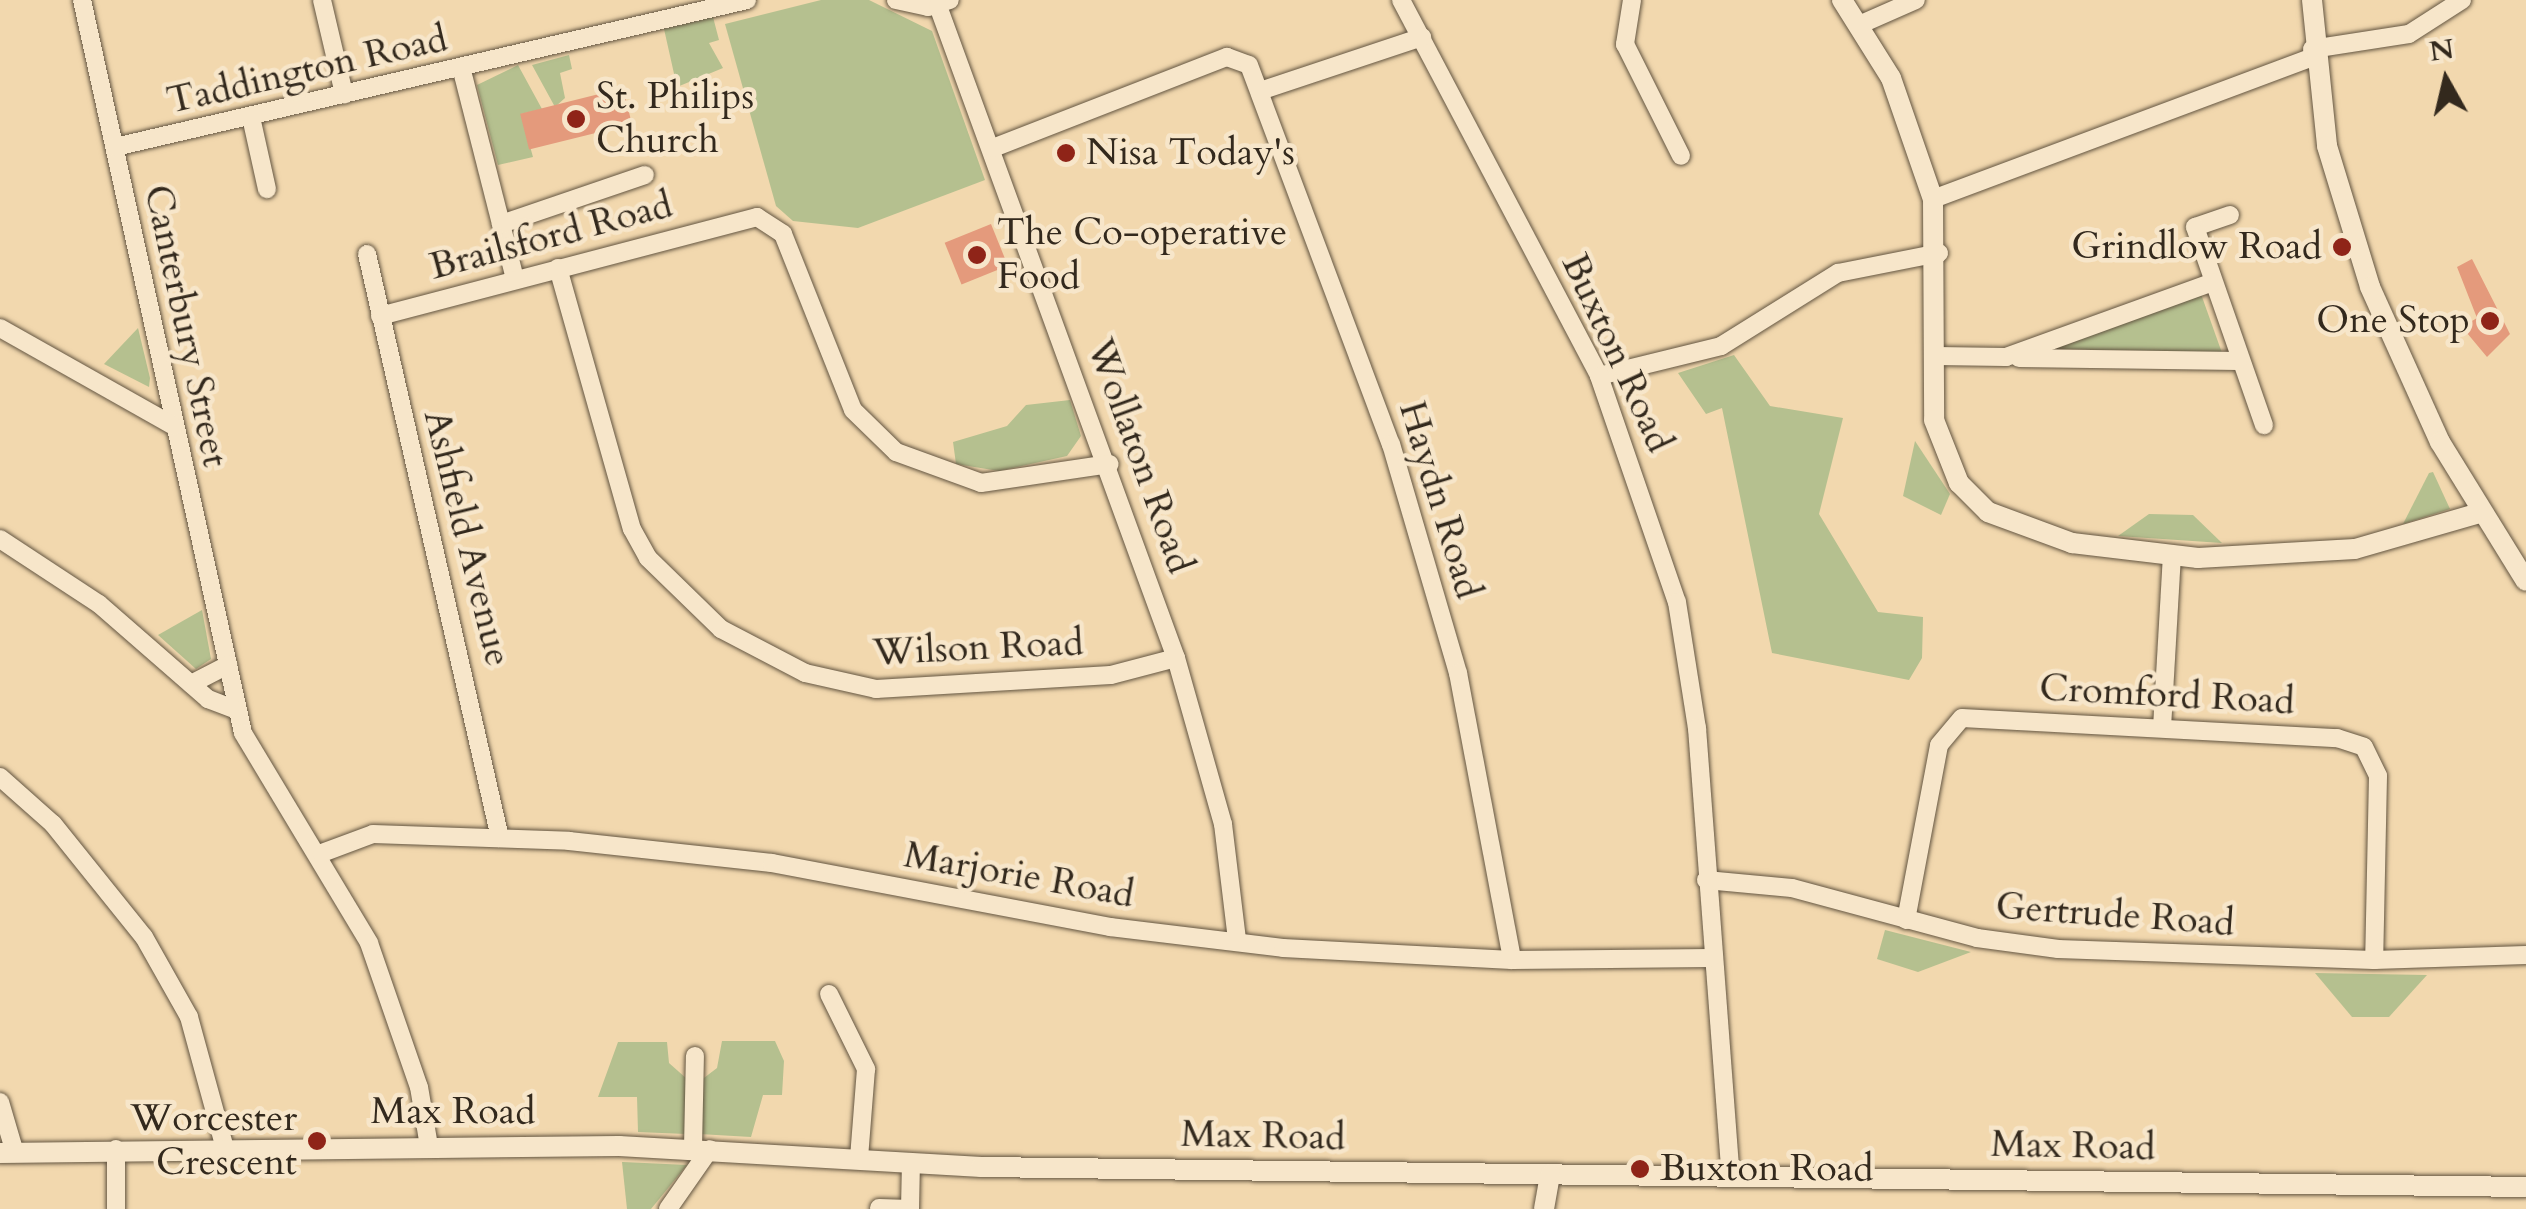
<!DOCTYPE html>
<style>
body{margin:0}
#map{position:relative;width:2526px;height:1209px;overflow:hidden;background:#f2d8ae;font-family:Cardo,serif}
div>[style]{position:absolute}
.green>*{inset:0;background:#b5c08f}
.building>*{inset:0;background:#e49a7c;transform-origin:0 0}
.roads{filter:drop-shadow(0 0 2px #635541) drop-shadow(0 0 2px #635541)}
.minor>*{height:18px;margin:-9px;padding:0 9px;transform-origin:9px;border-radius:9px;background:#f7e6ca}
.tertiary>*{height:20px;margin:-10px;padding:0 10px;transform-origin:10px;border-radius:10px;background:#f7e6ca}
.dots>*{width:28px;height:28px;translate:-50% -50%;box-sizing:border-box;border:5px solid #f7e6ca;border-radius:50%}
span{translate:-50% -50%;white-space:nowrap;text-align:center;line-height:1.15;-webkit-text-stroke:9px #f7e6ca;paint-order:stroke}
.street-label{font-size:38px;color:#33291d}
.poi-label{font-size:38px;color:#33291d}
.left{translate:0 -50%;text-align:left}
.right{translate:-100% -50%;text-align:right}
.north{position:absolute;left:2396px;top:30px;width:100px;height:100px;-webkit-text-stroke:8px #f7e6ca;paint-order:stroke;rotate:352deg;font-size:28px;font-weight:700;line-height:40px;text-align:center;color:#33291d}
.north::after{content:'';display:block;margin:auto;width:35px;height:45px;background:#33291d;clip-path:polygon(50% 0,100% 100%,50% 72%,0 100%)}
</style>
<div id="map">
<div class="green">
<i style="clip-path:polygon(821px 0,869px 0,932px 31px,985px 180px,858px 228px,793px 221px,776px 206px,725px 24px)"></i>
<i style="clip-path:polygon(713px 17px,719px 40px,709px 43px,723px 68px,677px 87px,664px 29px)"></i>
<i style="clip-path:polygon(569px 55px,572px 69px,560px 73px,565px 98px,555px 107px,532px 65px)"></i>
<i style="clip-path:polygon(518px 65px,542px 109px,521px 114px,533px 157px,498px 165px,477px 85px)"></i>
<i style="clip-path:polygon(2201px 294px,2222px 353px,2055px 349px,2055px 346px)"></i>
<i style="clip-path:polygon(138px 328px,150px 378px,149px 387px,104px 364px)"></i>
<i style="clip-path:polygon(1734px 355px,1770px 406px,1843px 418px,1819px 514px,1878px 612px,1923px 617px,1922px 658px,1909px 680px,1772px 653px,1722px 408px,1706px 414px,1678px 373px)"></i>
<i style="clip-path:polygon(1070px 400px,1081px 436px,1067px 456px,999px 471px,956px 464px,953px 442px,1007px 426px,1026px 405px)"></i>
<i style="clip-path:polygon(1915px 441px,1950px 494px,1941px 515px,1903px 496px)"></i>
<i style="clip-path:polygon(2433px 472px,2450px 509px,2403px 524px,2429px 473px)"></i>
<i style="clip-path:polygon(2149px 514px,2193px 515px,2222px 543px,2118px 536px)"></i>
<i style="clip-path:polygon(202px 610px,211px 659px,196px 669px,158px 635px)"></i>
<i style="clip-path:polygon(1885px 930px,1971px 952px,1918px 972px,1877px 959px)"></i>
<i style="clip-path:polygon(2315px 973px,2427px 975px,2389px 1017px,2352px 1017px)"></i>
<i style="clip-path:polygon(722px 1041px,775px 1041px,784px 1061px,782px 1095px,763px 1095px,751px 1137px,699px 1134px,700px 1081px,717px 1068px)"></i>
<i style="clip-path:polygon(618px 1042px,667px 1042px,669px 1063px,687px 1079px,686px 1134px,638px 1132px,637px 1097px,598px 1097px)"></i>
<i style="clip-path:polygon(622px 1162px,623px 1162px,687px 1165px,651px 1209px,627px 1209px)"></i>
</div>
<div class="building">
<i style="left:623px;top:88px;width:37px;height:106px;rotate:76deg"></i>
<i style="left:991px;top:224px;width:45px;height:50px;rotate:68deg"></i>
<i style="clip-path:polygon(2472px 259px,2510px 334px,2487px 357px,2462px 327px,2477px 318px,2457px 267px)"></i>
</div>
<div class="roads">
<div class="minor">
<i style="left:82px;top:0;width:750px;rotate:77.61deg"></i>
<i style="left:243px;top:733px;width:245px;rotate:59deg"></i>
<i style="left:369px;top:943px;width:152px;rotate:70.9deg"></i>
<i style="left:419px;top:1087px;width:60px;rotate:80.4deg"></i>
<i style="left:322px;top:0;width:97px;rotate:76.8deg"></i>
<i style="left:896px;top:0;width:33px;rotate:12deg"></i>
<i style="left:928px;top:7px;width:23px;rotate:-18deg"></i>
<i style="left:1401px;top:0;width:425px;rotate:62.2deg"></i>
<i style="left:1599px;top:376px;width:239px;rotate:71deg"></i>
<i style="left:1677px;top:602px;width:128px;rotate:81deg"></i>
<i style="left:1697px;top:728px;width:450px;rotate:85.7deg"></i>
<i style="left:1632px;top:0;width:45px;rotate:99deg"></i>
<i style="left:1625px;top:44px;width:125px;rotate:63.4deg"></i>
<i style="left:938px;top:6px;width:694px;rotate:69.95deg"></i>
<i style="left:1176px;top:658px;width:173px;rotate:74.2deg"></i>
<i style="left:1223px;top:824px;width:117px;rotate:83.1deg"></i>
<i style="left:1859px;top:25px;width:62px;rotate:-23.7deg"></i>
<i style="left:2312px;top:49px;width:98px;rotate:-8.8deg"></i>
<i style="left:2409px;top:34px;width:63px;rotate:-32.7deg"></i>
<i style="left:461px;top:67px;width:219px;rotate:75.7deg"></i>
<i style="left:1260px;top:91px;width:171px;rotate:-18.4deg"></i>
<i style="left:251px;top:117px;width:74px;rotate:77.5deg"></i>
<i style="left:115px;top:147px;width:649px;rotate:-13.09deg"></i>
<i style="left:993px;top:148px;width:251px;rotate:-21.3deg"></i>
<i style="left:1227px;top:57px;width:23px;rotate:20deg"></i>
<i style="left:1249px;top:65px;width:405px;rotate:69.5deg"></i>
<i style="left:1391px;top:444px;width:239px;rotate:73.7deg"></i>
<i style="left:1458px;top:673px;width:292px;rotate:79.3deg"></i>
<i style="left:1933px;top:199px;width:406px;rotate:-20.5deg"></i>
<i style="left:2230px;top:215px;width:37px;rotate:161deg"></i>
<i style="left:2195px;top:227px;width:210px;rotate:70.8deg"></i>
<i style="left:501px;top:224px;width:152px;rotate:-18.8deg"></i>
<i style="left:367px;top:254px;width:599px;rotate:77.17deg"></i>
<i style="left:558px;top:268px;width:271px;rotate:74.2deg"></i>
<i style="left:632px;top:529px;width:33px;rotate:61deg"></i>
<i style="left:648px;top:558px;width:102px;rotate:44.2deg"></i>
<i style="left:721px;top:629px;width:95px;rotate:27.6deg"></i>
<i style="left:805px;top:673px;width:73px;rotate:12.7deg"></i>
<i style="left:876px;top:689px;width:235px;rotate:-3.4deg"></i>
<i style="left:1111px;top:675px;width:67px;rotate:-14.7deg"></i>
<i style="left:380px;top:316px;width:390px;rotate:-14.7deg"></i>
<i style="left:757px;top:217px;width:31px;rotate:33deg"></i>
<i style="left:783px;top:234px;width:189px;rotate:68.3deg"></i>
<i style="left:853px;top:410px;width:60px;rotate:44.3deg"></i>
<i style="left:896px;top:452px;width:90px;rotate:20deg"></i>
<i style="left:981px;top:483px;width:130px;rotate:-8.4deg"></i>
<i style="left:0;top:328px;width:200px;rotate:29.4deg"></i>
<i style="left:1936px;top:356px;width:70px;rotate:0.8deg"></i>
<i style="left:2006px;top:357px;width:220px;rotate:-19.9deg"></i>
<i style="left:2019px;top:358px;width:219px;rotate:0.8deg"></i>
<i style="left:1599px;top:376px;width:126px;rotate:-13.8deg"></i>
<i style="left:1721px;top:346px;width:138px;rotate:-32deg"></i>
<i style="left:1838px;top:273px;width:103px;rotate:-11.2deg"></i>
<i style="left:0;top:539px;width:118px;rotate:33.3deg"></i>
<i style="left:99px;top:604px;width:145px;rotate:41.1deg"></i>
<i style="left:208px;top:699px;width:31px;rotate:21deg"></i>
<i style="left:191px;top:684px;width:42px;rotate:-27.2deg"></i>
<i style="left:2162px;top:728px;width:171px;rotate:-86.7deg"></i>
<i style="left:0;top:777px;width:71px;rotate:41.6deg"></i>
<i style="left:53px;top:824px;width:145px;rotate:51.2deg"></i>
<i style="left:144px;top:937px;width:92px;rotate:60.6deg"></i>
<i style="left:189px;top:1017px;width:137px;rotate:74.7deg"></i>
<i style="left:322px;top:853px;width:54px;rotate:-20.4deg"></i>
<i style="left:373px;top:834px;width:196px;rotate:2deg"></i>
<i style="left:569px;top:841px;width:204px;rotate:6.2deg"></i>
<i style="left:772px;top:863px;width:344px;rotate:10.7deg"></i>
<i style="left:1110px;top:927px;width:174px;rotate:6.9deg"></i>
<i style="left:1283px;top:948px;width:229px;rotate:3deg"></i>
<i style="left:1512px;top:960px;width:199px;rotate:-0.6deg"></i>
<i style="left:1706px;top:880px;width:86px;rotate:5.3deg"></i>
<i style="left:1792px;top:888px;width:192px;rotate:15.1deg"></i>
<i style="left:1977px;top:938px;width:82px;rotate:7.7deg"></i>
<i style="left:2058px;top:949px;width:316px;rotate:2deg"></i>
<i style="left:2374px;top:960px;width:152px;rotate:-1.9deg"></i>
<i style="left:1906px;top:920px;width:178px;rotate:-79.3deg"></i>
<i style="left:1939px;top:745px;width:35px;rotate:-50deg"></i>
<i style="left:1962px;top:718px;width:376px;rotate:3.1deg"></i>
<i style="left:2337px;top:738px;width:28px;rotate:18deg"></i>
<i style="left:2364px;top:747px;width:32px;rotate:64deg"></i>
<i style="left:2378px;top:776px;width:184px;rotate:91.2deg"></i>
<i style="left:829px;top:994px;width:84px;rotate:63.7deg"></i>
<i style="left:866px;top:1069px;width:89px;rotate:94.5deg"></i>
<i style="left:0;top:1102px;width:53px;rotate:73.6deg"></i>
<i style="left:693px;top:1148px;width:92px;rotate:-88.8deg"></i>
<i style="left:879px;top:1208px;width:31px;rotate:2deg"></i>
<i style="left:116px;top:1209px;width:60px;rotate:-90deg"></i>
<i style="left:668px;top:1209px;width:73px;rotate:-55deg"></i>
<i style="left:910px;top:1209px;width:46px;rotate:-88.8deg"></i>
</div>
<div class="tertiary">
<i style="left:1842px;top:0;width:92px;rotate:57.9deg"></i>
<i style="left:1891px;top:78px;width:128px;rotate:70.9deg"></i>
<i style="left:1933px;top:199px;width:221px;rotate:89.7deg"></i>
<i style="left:1934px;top:420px;width:68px;rotate:68.4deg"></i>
<i style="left:1959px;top:483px;width:41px;rotate:45deg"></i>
<i style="left:1988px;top:512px;width:90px;rotate:20.3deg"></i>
<i style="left:2072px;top:543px;width:127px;rotate:6.8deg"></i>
<i style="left:2198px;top:558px;width:157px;rotate:-3.3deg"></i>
<i style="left:2355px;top:549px;width:130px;rotate:-16.1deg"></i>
<i style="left:2312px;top:0;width:147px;rotate:84.1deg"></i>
<i style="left:2327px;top:146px;width:147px;rotate:73deg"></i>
<i style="left:2370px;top:287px;width:170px;rotate:65.7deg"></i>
<i style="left:2440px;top:442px;width:163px;rotate:58.3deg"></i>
<i style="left:0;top:1153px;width:619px;rotate:-0.65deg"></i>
<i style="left:619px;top:1146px;width:363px;rotate:3.3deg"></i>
<i style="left:981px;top:1167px;width:1545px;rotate:0.74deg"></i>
<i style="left:1544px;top:1209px;width:35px;rotate:-80deg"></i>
</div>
</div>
<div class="dots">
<i style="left:576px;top:119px;background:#8f2418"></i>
<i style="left:1066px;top:153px;background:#8f2418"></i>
<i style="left:2342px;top:247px;background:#8f2418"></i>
<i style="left:977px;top:255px;background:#8f2418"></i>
<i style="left:2490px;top:321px;background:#8f2418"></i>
<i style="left:317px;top:1141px;background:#8f2418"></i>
<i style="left:1640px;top:1169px;background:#8f2418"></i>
</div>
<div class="street-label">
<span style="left:307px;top:70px;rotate:-13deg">Taddington Road</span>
<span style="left:551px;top:236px;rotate:-15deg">Brailsford Road</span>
<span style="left:186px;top:326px;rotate:78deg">Canterbury Street</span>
<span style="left:1617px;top:353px;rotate:65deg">Buxton Road</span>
<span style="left:1140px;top:456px;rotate:70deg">Wollaton Road</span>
<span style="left:1440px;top:500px;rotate:73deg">Haydn Road</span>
<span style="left:467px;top:538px;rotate:76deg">Ashfield Avenue</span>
<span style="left:978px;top:648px;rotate:-3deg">Wilson Road</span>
<span style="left:2167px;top:695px;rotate:3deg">Cromford Road</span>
<span style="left:1019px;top:875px;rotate:10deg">Marjorie Road</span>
<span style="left:2115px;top:915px;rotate:4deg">Gertrude Road</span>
<span style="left:453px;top:1112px">Max Road</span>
<span style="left:1263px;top:1136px;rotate:1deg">Max Road</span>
<span style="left:2073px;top:1146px;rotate:1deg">Max Road</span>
</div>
<div class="poi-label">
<span class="left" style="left:596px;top:119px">St. Philips<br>Church</span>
<span class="left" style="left:1086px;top:153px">Nisa Today's</span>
<span class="left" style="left:997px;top:255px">The Co-operative<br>Food</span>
<span class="right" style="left:2322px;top:247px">Grindlow Road</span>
<span class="right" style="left:2470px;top:321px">One Stop</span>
<span class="right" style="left:297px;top:1141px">Worcester<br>Crescent</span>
<span class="left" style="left:1660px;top:1169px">Buxton Road</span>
</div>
<div class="north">N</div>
</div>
